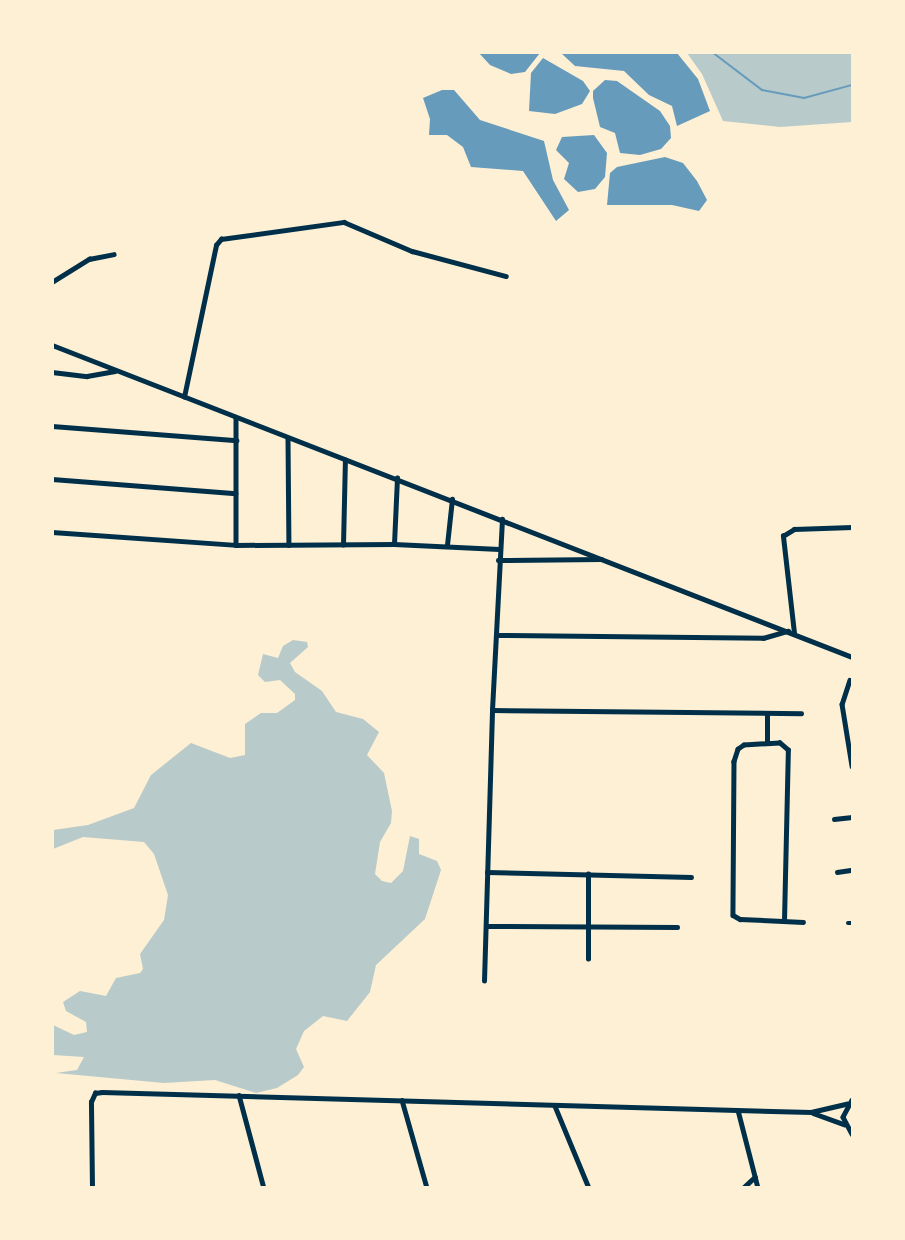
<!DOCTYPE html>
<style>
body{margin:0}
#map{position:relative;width:905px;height:1240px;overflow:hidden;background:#fdf0d5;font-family:Mulish,sans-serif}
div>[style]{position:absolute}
.green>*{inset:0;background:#b9caca}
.water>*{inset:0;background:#669bbc}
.stream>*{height:2px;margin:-1px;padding:0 1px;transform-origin:1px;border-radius:1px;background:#669bbc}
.minor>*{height:4.5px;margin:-2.25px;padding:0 2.25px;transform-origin:2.25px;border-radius:2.25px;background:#003049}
.tertiary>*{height:5px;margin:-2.5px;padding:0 2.5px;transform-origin:2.5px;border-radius:2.5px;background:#003049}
span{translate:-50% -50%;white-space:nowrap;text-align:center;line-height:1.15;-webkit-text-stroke:4.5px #fdf0d5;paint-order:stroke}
.frame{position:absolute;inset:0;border:54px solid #fdf0d5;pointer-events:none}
</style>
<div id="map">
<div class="green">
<i style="clip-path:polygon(687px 53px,852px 53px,852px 122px,780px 127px,723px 121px,702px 74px)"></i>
<i style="clip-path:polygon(293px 640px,307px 642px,308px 647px,290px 663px,295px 672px,322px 691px,336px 712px,363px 719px,379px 732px,367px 755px,384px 773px,392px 811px,391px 823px,380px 842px,375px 874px,382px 881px,391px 883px,403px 871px,410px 836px,419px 839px,419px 854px,437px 861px,441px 870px,425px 919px,376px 965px,370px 992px,347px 1021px,323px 1016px,304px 1031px,296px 1049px,304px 1067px,298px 1075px,277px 1088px,256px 1093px,215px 1080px,164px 1083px,56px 1073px,77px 1070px,84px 1057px,53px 1055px,53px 1025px,74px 1035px,87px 1032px,86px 1022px,66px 1011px,63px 1002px,80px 991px,106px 996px,116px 978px,140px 973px,143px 969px,140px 954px,164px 920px,168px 895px,154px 854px,144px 842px,83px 837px,53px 849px,53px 830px,88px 825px,134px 808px,151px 775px,191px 743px,230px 758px,245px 755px,245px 724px,261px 713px,277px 713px,295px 700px,295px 694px,280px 680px,265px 682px,258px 675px,263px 654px,278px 658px,283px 646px)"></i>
</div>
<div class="water">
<i style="clip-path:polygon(479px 53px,540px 52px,540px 53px,525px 72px,511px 74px,490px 65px)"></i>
<i style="clip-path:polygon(561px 53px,677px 53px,698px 79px,710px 111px,677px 126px,672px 106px,649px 95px,624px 71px,575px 66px)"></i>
<i style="clip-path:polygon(543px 58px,583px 81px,590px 91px,582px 104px,555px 114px,529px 111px,531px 73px)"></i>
<i style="clip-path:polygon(605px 80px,617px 81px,660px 111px,670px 126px,671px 138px,661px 149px,640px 155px,620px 153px,615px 133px,600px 127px,593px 98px,593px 91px)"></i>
<i style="clip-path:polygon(442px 90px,454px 90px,480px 120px,544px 141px,553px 180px,569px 210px,556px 221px,523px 171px,471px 167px,463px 147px,447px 135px,429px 135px,430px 119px,423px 98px)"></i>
<i style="clip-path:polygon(594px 135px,607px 153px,605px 177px,595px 189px,578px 192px,564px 179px,569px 163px,556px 150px,562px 137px)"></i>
<i style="clip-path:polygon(665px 157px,683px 163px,697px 181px,707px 200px,699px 211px,672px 205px,607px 205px,610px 173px,617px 167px)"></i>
</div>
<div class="stream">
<i style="left:712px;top:52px;width:63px;rotate:37.2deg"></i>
<i style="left:762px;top:90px;width:43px;rotate:10.8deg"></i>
<i style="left:804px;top:98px;width:50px;rotate:-15.2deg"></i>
</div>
<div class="minor">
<i style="left:52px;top:282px;width:44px;rotate:-31.9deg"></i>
<i style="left:89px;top:259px;width:25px;rotate:-11deg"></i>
<i style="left:52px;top:372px;width:35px;rotate:7deg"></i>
<i style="left:87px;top:376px;width:28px;rotate:-10deg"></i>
<i style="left:184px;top:397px;width:155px;rotate:-78.1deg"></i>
<i style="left:216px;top:245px;width:8px;rotate:-50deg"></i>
<i style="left:221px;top:239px;width:124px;rotate:-7.9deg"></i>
<i style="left:344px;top:222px;width:74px;rotate:23.1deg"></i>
<i style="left:412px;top:251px;width:97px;rotate:14.9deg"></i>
<i style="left:236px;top:418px;width:127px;rotate:90deg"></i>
<i style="left:52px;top:426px;width:185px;rotate:4.4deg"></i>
<i style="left:288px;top:438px;width:107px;rotate:89.5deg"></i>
<i style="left:52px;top:479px;width:184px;rotate:4.4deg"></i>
<i style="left:52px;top:532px;width:184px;rotate:4deg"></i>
<i style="left:236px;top:545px;width:158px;rotate:-0.4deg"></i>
<i style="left:394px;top:544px;width:105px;rotate:2.7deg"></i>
<i style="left:394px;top:544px;width:66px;rotate:-87.4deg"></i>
<i style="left:343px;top:545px;width:85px;rotate:-88.7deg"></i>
<i style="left:447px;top:545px;width:46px;rotate:-83.8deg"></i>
<i style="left:498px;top:560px;width:103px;rotate:-0.6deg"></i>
<i style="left:794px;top:633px;width:98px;rotate:-96.5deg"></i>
<i style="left:783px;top:536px;width:13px;rotate:-32deg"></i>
<i style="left:794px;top:529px;width:58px;rotate:-2deg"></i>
<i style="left:498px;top:635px;width:265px;rotate:0.6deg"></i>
<i style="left:763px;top:638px;width:26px;rotate:-16deg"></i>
<i style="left:850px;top:680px;width:25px;rotate:108deg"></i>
<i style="left:842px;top:704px;width:63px;rotate:80.8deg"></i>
<i style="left:492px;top:710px;width:309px;rotate:0.6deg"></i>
<i style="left:767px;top:743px;width:28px;rotate:-90deg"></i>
<i style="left:834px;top:819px;width:18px;rotate:-6deg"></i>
<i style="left:487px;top:872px;width:204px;rotate:1.4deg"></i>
<i style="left:837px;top:872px;width:15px;rotate:-8deg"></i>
<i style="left:784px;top:921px;width:171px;rotate:-88.7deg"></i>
<i style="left:788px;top:750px;width:11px;rotate:-139deg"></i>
<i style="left:780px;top:743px;width:36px;rotate:177deg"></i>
<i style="left:744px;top:745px;width:7px;rotate:146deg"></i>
<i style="left:738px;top:749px;width:13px;rotate:108deg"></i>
<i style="left:734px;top:761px;width:154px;rotate:90.4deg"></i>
<i style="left:733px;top:915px;width:8px;rotate:30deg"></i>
<i style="left:740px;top:919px;width:63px;rotate:2.7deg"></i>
<i style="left:848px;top:923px;width:4px"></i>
<i style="left:486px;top:926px;width:191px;rotate:0.3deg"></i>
<i style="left:588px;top:959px;width:85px;rotate:-90deg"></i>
<i style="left:484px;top:981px;width:271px;rotate:-88.3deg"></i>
<i style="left:492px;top:710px;width:191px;rotate:-87deg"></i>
<i style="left:239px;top:1095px;width:96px;rotate:75deg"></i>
<i style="left:402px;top:1100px;width:91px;rotate:74.1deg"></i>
<i style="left:852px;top:1100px;width:19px;rotate:118deg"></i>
<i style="left:843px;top:1117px;width:19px;rotate:62deg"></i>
<i style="left:555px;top:1106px;width:89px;rotate:67.5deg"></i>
<i style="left:738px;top:1110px;width:81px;rotate:75.6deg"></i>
<i style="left:813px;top:1113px;width:33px;rotate:20deg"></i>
<i style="left:92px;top:1188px;width:86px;rotate:-90.7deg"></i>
<i style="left:91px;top:1102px;width:10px;rotate:-66deg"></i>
<i style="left:95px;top:1093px;width:7px;rotate:-8deg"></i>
<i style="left:102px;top:1092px;width:709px;rotate:1.62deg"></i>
<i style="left:811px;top:1112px;width:37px;rotate:-13deg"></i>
<i style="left:743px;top:1188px;width:16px;rotate:-43deg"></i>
</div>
<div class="tertiary">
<i style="left:52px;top:345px;width:859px;rotate:21.31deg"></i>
</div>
<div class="frame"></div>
</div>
